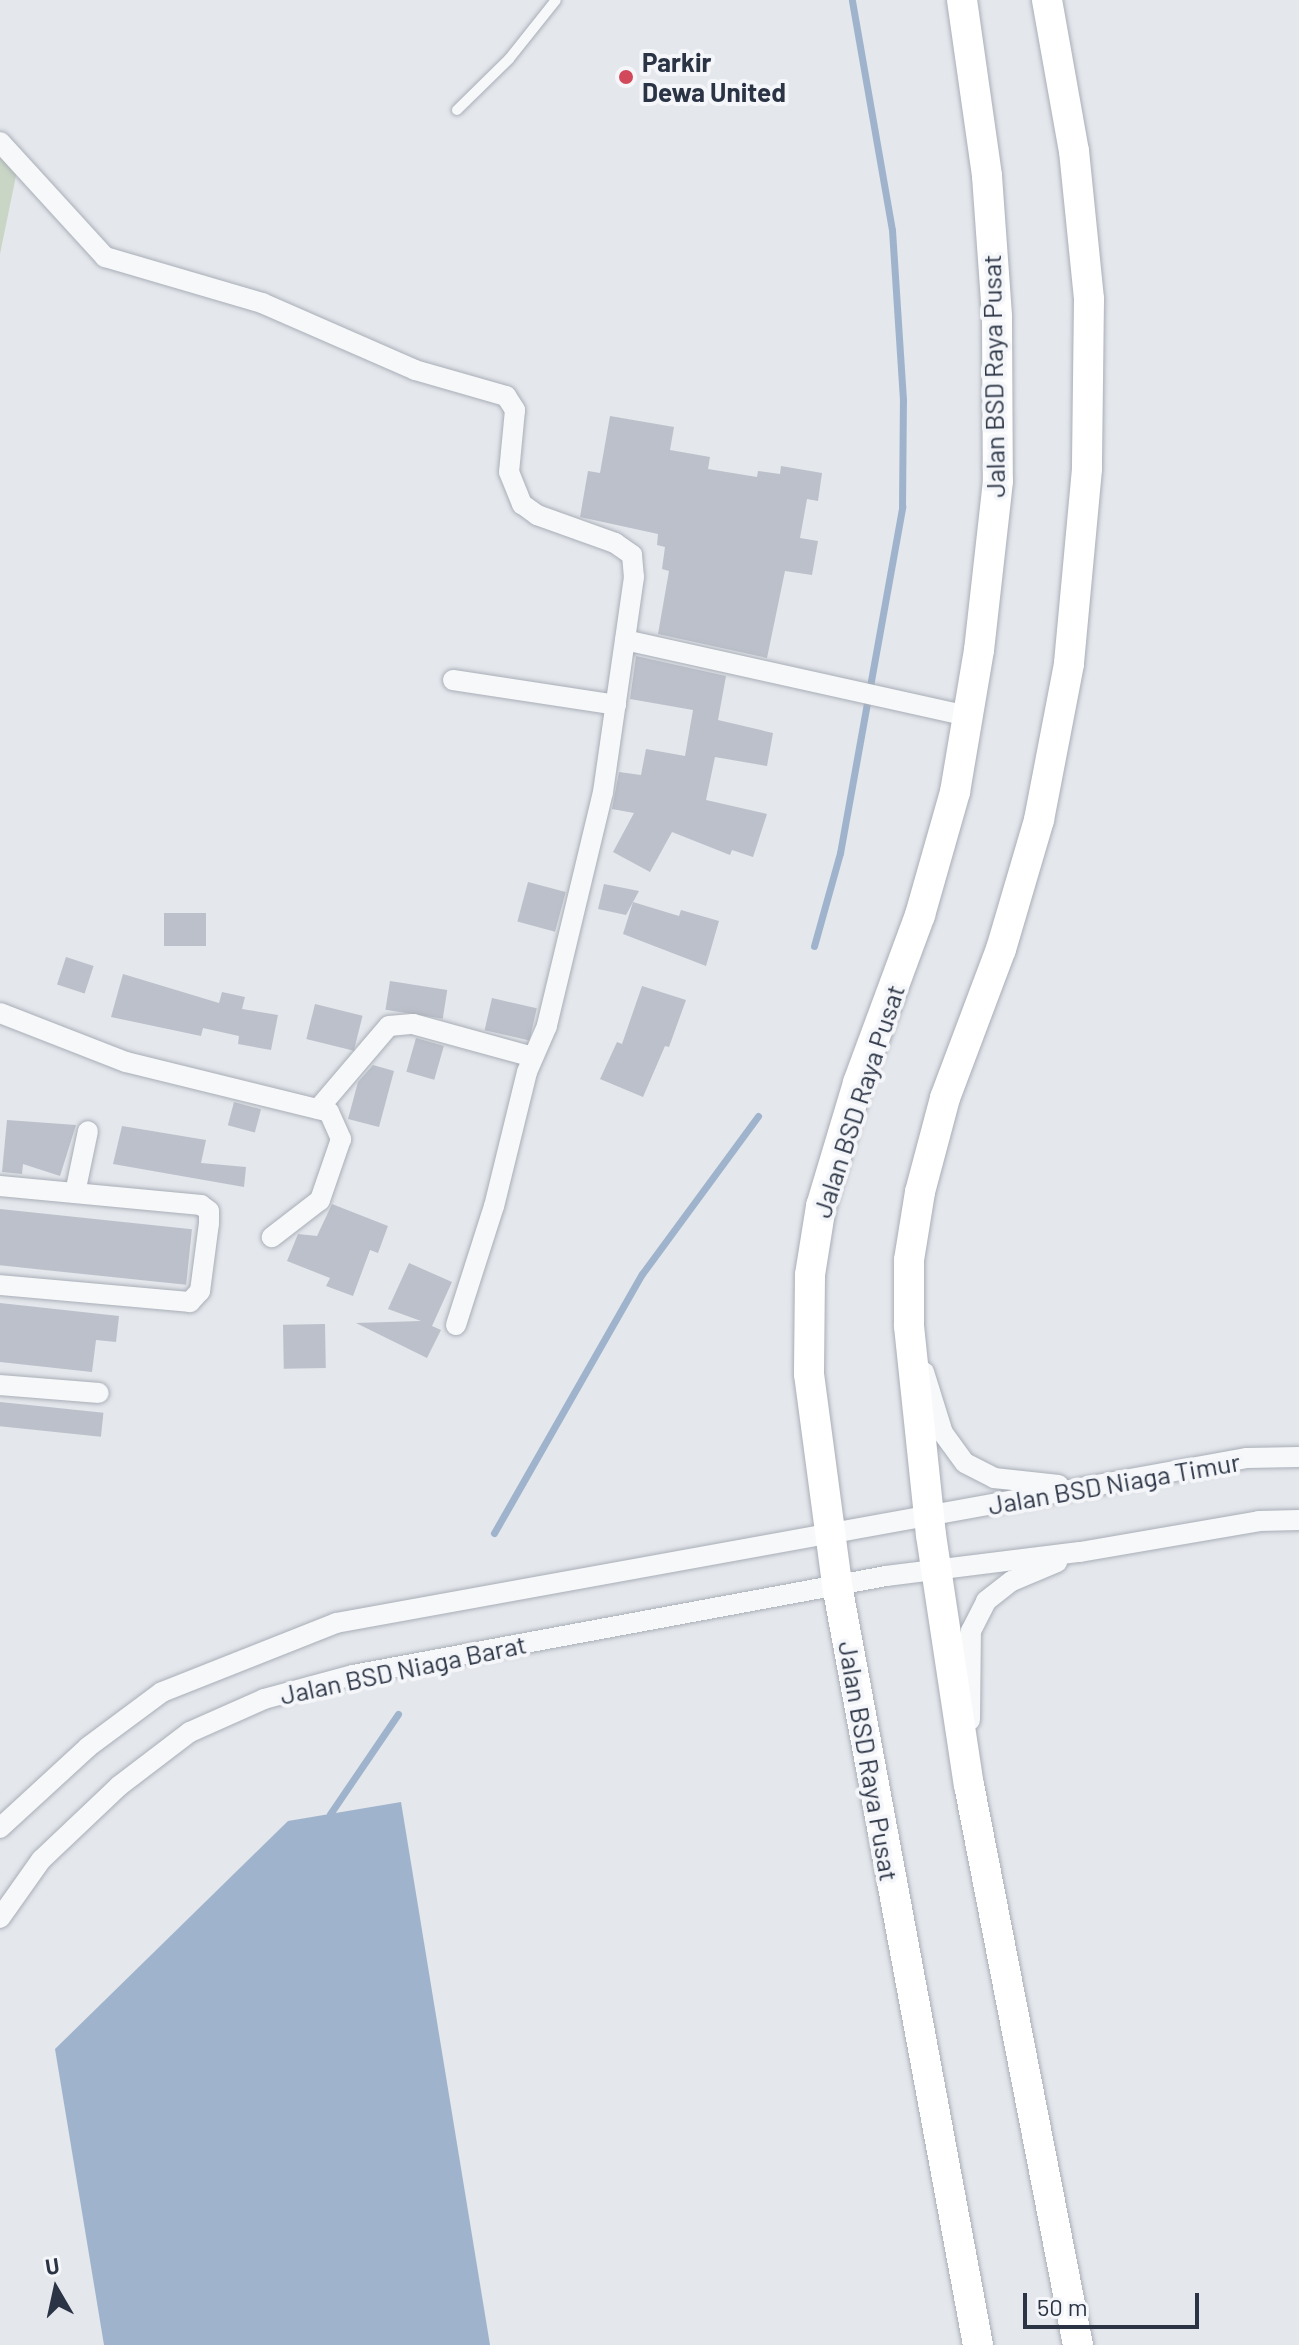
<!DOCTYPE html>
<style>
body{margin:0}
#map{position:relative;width:1299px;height:2345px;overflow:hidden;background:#e4e7ec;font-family:Barlow,sans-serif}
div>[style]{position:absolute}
.green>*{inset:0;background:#c9d6c5}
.water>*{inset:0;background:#9fb4cc}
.stream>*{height:7px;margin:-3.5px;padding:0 3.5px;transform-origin:3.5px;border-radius:3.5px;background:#9fb4cc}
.building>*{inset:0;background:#bbc0ca;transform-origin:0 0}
.roads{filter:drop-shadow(0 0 2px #a9aeb7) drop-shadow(0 0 2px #a9aeb7)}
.lane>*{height:10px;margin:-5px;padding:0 5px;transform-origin:5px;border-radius:5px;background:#f7f8fa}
.street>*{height:20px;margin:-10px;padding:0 10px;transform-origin:10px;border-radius:10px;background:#f7f8fa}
.secondary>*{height:30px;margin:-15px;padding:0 15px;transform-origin:15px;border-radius:15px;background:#fff}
.dots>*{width:22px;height:22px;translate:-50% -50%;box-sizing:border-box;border:4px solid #f4f6f9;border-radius:50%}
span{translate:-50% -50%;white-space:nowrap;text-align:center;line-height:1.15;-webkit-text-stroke:8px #f4f6f9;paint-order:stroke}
.poi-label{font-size:26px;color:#2b3445;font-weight:700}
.left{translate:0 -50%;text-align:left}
.street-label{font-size:26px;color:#2b3445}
.north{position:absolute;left:16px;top:2249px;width:80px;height:80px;-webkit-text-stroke:6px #f4f6f9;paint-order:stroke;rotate:351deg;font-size:22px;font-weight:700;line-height:32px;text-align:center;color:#2b3445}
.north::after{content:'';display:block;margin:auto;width:28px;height:36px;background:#2b3445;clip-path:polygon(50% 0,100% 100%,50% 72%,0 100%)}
.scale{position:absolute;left:1023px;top:2293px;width:176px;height:36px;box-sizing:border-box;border:4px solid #2b3445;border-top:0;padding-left:10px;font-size:24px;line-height:28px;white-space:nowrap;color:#2b3445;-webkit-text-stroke:6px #f4f6f9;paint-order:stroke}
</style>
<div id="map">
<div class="green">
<i style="clip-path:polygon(0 152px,18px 166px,0 254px)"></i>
</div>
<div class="water">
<i style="clip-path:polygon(401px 1802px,490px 2345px,104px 2345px,55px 2049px,288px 1821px)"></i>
</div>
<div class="stream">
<i style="left:814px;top:946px;width:97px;rotate:-74.4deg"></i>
<i style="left:840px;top:853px;width:352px;rotate:-79.8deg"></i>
<i style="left:902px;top:507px;width:107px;rotate:-89.5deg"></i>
<i style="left:903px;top:400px;width:170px;rotate:-93.7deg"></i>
<i style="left:892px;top:230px;width:233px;rotate:-99.9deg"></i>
<i style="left:494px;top:1533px;width:298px;rotate:-60.3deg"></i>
<i style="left:642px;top:1274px;width:196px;rotate:-53.7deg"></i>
<i style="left:330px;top:1814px;width:121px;rotate:-55.8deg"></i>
</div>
<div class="building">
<i style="clip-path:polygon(610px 416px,674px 427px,670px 450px,710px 457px,708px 469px,757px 477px,758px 471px,780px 474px,781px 466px,822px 473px,818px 501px,807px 499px,800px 538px,818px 541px,812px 575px,785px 571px,767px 658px,658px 634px,669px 571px,662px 569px,665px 547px,657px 545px,658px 534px,580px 517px,588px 471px,600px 473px)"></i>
<i style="clip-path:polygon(636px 656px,726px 676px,718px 720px,773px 733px,767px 766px,715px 757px,706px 800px,767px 814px,753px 857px,732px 850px,730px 855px,672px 832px,650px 872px,613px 852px,634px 813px,612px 809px,619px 772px,641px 775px,646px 749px,685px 756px,693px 710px,630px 699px)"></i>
<i style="left:528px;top:882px;width:39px;height:41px;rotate:15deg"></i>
<i style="clip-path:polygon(604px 884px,639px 891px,626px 915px,598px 909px)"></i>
<i style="clip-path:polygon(633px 902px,679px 916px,681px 910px,719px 921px,706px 966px,623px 934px)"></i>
<i style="left:164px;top:913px;width:42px;height:33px"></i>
<i style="left:66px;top:957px;width:29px;height:29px;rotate:18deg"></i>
<i style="clip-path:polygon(123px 974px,219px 1003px,222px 992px,245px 997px,242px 1009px,278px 1015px,271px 1050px,238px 1044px,239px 1036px,203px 1028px,201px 1036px,111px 1017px)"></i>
<i style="left:390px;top:981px;width:58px;height:29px;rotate:9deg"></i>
<i style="clip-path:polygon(642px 986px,686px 1000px,669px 1047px,665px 1046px,643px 1097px,600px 1079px,617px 1042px,622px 1044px)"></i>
<i style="left:492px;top:998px;width:46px;height:33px;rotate:13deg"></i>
<i style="left:315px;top:1004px;width:49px;height:36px;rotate:14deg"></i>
<i style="left:416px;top:1038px;width:29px;height:35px;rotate:16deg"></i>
<i style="clip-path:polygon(373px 1065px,394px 1071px,379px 1127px,348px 1119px,358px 1082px)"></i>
<i style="left:234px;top:1102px;width:28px;height:24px;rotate:15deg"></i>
<i style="clip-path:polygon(7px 1120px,76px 1125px,60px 1176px,23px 1164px,22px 1174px,2px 1172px)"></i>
<i style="clip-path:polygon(122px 1126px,206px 1140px,201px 1163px,246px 1167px,244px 1187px,113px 1164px)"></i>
<i style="clip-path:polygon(332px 1204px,388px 1226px,378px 1253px,370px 1250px,353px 1296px,326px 1286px,330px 1278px,287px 1261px,298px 1234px,317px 1236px)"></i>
<i style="left:0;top:1209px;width:193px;height:56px;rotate:6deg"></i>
<i style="clip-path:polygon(409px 1263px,452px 1282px,432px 1326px,441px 1330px,427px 1358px,356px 1323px,421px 1321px,388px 1309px)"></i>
<i style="clip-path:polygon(0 1303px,119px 1316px,116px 1342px,96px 1340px,92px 1372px,0 1362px)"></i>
<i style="left:325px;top:1324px;width:44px;height:42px;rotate:89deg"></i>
<i style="left:0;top:1402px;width:104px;height:24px;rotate:6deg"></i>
</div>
<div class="roads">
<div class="lane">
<i style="left:457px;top:110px;width:73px;rotate:-44.4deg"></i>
<i style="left:509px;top:59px;width:75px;rotate:-51.5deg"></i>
</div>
<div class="street">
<i style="left:0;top:142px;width:156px;rotate:47.6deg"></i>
<i style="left:105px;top:257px;width:164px;rotate:16.3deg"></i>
<i style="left:262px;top:303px;width:167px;rotate:23.6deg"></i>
<i style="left:415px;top:370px;width:95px;rotate:15.9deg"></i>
<i style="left:506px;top:396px;width:17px;rotate:57deg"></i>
<i style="left:515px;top:410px;width:62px;rotate:95.5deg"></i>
<i style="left:509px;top:472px;width:35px;rotate:68deg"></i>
<i style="left:522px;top:504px;width:19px;rotate:36deg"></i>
<i style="left:537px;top:515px;width:83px;rotate:19.7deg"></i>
<i style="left:615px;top:543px;width:21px;rotate:35deg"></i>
<i style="left:632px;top:555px;width:22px;rotate:85deg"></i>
<i style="left:634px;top:577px;width:217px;rotate:98.2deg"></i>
<i style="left:603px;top:792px;width:241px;rotate:103.5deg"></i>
<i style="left:547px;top:1026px;width:50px;rotate:113.5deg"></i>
<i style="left:527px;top:1072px;width:138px;rotate:103.8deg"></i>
<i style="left:494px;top:1206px;width:125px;rotate:107.7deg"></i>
<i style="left:625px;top:640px;width:351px;rotate:12.5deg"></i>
<i style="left:453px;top:680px;width:165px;rotate:8.7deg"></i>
<i style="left:0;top:1013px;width:135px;rotate:21.3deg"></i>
<i style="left:126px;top:1062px;width:209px;rotate:13.8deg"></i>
<i style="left:329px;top:1112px;width:30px;rotate:66deg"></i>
<i style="left:341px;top:1139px;width:65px;rotate:109deg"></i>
<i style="left:320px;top:1200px;width:61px;rotate:142.4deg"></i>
<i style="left:318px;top:1109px;width:109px;rotate:-49.5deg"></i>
<i style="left:389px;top:1026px;width:24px;rotate:-5deg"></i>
<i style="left:413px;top:1024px;width:124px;rotate:15.4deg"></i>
<i style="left:0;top:1186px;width:202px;rotate:5.4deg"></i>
<i style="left:201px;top:1205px;width:10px;rotate:37deg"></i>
<i style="left:209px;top:1211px;width:12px;rotate:90deg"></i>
<i style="left:209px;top:1223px;width:69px;rotate:97.5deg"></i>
<i style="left:200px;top:1291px;width:15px;rotate:132deg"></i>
<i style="left:190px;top:1302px;width:191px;rotate:-174.9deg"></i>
<i style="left:75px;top:1193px;width:63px;rotate:-78.2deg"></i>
<i style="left:924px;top:1372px;width:64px;rotate:72.7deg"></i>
<i style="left:943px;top:1433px;width:37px;rotate:54deg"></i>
<i style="left:965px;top:1463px;width:33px;rotate:27deg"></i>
<i style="left:994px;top:1478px;width:65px;rotate:6.1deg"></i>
<i style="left:0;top:1385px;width:99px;rotate:4.6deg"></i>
<i style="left:970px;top:1720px;width:89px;rotate:-89.4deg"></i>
<i style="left:971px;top:1631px;width:34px;rotate:-63deg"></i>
<i style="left:986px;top:1601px;width:33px;rotate:-38deg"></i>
<i style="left:1012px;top:1581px;width:49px;rotate:-22.9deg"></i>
<i style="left:0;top:1828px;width:120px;rotate:-42.6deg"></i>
<i style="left:88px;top:1747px;width:92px;rotate:-36.6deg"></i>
<i style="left:162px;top:1692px;width:187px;rotate:-21.6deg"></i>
<i style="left:336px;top:1623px;width:926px;rotate:-10.27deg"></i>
<i style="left:1247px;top:1458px;width:52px;rotate:-1.1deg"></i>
<i style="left:0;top:1918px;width:71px;rotate:-54.7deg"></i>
<i style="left:41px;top:1860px;width:108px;rotate:-43.5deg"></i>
<i style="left:119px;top:1786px;width:89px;rotate:-37.3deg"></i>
<i style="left:190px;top:1732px;width:81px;rotate:-24deg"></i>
<i style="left:264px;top:1699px;width:92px;rotate:-15.1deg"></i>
<i style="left:353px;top:1675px;width:542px;rotate:-10.52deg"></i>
<i style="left:886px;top:1576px;width:195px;rotate:-7.1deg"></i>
<i style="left:1080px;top:1552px;width:182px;rotate:-9.8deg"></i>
<i style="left:1259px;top:1521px;width:40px;rotate:-1.4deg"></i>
</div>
<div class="secondary">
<i style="left:962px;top:0;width:178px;rotate:81.9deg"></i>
<i style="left:987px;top:176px;width:141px;rotate:85.9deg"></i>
<i style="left:997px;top:317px;width:164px;rotate:89.7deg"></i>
<i style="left:998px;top:481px;width:170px;rotate:96.4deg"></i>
<i style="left:979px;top:650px;width:144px;rotate:99.6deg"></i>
<i style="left:955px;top:792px;width:128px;rotate:105.9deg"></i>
<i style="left:920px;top:915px;width:179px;rotate:110.3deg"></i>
<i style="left:858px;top:1083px;width:128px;rotate:106.7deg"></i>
<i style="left:821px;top:1206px;width:70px;rotate:99.1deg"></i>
<i style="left:810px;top:1275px;width:99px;rotate:90.6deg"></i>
<i style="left:809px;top:1374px;width:213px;rotate:82.4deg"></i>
<i style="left:837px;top:1585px;width:773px;rotate:79.49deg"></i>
<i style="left:1047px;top:0;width:153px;rotate:79.9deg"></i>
<i style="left:1074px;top:151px;width:149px;rotate:84.2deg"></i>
<i style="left:1089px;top:299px;width:170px;rotate:90.7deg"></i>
<i style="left:1087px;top:469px;width:196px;rotate:95.3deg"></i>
<i style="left:1069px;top:664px;width:159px;rotate:100.9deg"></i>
<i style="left:1039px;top:820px;width:134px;rotate:106.4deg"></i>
<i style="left:1001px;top:949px;width:159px;rotate:110.6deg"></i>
<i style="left:945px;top:1098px;width:97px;rotate:104.9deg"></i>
<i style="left:920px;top:1192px;width:69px;rotate:99.2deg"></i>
<i style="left:909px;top:1260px;width:66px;rotate:90deg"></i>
<i style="left:909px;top:1326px;width:210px;rotate:84deg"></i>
<i style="left:931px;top:1535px;width:253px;rotate:81.4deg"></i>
<i style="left:969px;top:1785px;width:571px;rotate:78.99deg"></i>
</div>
</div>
<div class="dots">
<i style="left:626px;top:77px;background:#d1495b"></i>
</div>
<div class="poi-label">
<span class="left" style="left:642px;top:77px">Parkir<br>Dewa United</span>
</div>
<div class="street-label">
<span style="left:993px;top:376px;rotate:-91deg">Jalan BSD Raya Pusat</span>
<span style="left:858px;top:1101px;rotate:-72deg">Jalan BSD Raya Pusat</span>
<span style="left:1114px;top:1483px;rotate:-10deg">Jalan BSD Niaga Timur</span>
<span style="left:403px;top:1669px;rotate:-12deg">Jalan BSD Niaga Barat</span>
<span style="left:869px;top:1761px;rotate:80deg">Jalan BSD Raya Pusat</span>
</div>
<div class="north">U</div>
<div class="scale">50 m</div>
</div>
